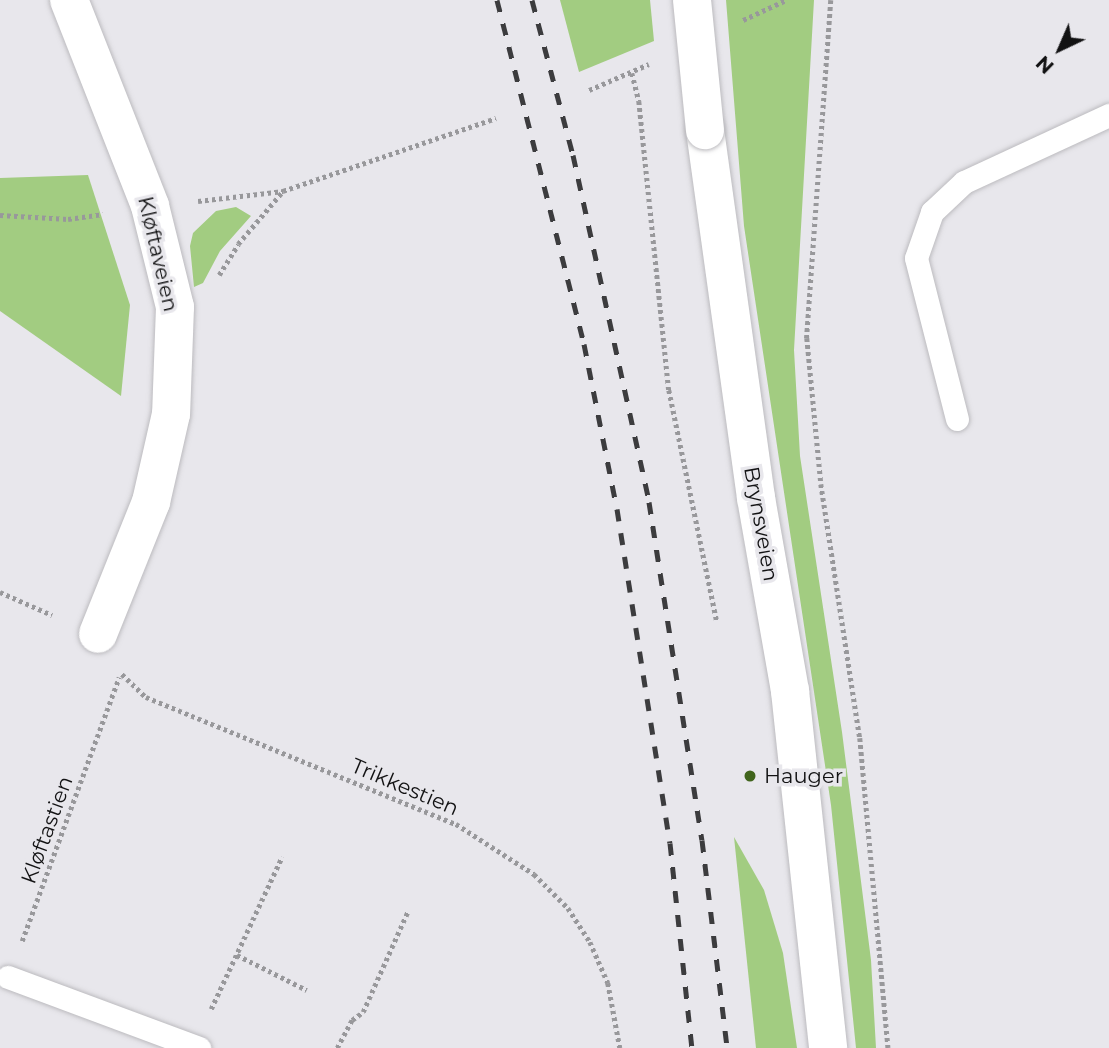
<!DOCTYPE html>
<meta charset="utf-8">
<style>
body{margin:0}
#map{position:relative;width:1109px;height:1048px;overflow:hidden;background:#e8e7ec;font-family:Montserrat,sans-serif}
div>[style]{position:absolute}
.green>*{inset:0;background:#a2cc81}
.path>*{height:4.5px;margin-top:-2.25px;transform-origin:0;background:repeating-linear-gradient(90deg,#98989b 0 3.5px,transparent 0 7px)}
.roads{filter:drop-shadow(0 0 2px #bcbbbf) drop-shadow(0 0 2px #bcbbbf)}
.service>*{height:23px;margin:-11.5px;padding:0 11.5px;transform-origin:11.5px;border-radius:11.5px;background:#fff}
.minor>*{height:38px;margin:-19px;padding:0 19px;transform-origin:19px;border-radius:19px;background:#fff}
.primary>*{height:38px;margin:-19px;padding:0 19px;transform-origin:19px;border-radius:19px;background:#fff}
.rail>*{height:5px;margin-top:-2.5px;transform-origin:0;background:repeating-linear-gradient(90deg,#3c3c3e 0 12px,transparent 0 24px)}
.bridges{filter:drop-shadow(0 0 2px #bcbbbf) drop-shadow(0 0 2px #bcbbbf)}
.primary-bridge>*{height:38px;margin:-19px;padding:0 19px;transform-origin:19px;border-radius:19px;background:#fff}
.dots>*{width:19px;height:19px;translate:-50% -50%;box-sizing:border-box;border:4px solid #e8e7ec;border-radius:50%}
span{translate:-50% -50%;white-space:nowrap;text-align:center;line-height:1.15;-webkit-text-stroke:7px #e8e7ec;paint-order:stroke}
.street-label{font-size:21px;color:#121213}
.poi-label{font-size:21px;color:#121213}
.left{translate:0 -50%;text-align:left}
.north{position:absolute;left:1025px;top:14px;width:70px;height:70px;-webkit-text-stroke:5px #e8e7ec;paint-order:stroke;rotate:224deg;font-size:19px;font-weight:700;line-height:28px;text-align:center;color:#121213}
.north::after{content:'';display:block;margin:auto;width:24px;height:32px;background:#121213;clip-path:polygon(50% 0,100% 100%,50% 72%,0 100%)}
</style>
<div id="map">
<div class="green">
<i style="clip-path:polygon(560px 0,650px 0,654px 41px,579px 72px)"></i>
<i style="clip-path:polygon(726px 0,814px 0,794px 350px,800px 456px,842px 732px,871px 960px,876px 1048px,856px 1048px,831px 805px,744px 226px)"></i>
<i style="clip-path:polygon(88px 175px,130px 305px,121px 396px,0 311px,0 178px)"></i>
<i style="clip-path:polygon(236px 207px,251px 216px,220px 251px,203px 283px,194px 287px,190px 246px,193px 233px,216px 211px)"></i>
<i style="clip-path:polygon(734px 837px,764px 890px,783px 953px,797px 1048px,756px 1048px)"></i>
</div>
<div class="path">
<i style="left:831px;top:0;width:339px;rotate:94.1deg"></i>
<i style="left:807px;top:338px;width:147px;rotate:84.5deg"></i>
<i style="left:821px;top:484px;width:257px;rotate:81.3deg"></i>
<i style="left:860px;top:738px;width:311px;rotate:84.8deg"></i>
<i style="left:743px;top:20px;width:47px;rotate:-24.9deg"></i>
<i style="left:632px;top:73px;width:29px;rotate:76deg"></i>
<i style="left:639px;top:101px;width:291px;rotate:84.1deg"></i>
<i style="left:669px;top:390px;width:236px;rotate:78.3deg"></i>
<i style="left:589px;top:90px;width:65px;rotate:-23.4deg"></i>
<i style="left:198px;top:201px;width:86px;rotate:-6.7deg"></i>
<i style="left:283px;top:191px;width:225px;rotate:-18.9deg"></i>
<i style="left:0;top:215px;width:68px;rotate:3.4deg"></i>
<i style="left:68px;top:219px;width:35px;rotate:-8deg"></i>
<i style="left:219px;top:275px;width:36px;rotate:-58deg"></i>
<i style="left:238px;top:244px;width:70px;rotate:-49.7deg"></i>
<i style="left:0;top:592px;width:57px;rotate:23.9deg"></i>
<i style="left:122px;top:674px;width:33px;rotate:44deg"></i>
<i style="left:146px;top:697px;width:335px;rotate:22.3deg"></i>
<i style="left:456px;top:824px;width:93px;rotate:32.7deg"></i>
<i style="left:534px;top:874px;width:48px;rotate:45deg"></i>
<i style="left:568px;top:908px;width:40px;rotate:57.1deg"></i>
<i style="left:590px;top:942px;width:45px;rotate:66.3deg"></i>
<i style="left:608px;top:983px;width:66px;rotate:79.5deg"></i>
<i style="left:22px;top:941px;width:281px;rotate:-69.8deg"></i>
<i style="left:237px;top:955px;width:78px;rotate:26.6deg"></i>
<i style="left:211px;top:1009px;width:168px;rotate:-65deg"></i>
<i style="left:337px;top:1048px;width:32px;rotate:-62deg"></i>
<i style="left:352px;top:1020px;width:14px;rotate:-36deg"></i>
<i style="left:363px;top:1012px;width:111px;rotate:-66deg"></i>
</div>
<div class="roads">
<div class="service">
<i style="left:957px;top:419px;width:166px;rotate:-104.3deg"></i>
<i style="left:916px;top:258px;width:49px;rotate:-70.8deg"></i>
<i style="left:932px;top:212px;width:44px;rotate:-43.2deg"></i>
<i style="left:964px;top:182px;width:160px;rotate:-24.8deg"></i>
<i style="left:8px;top:977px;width:204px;rotate:20.4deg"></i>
</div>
<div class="minor">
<i style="left:69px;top:0;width:221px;rotate:68.5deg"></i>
<i style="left:150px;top:206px;width:104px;rotate:76.1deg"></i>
<i style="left:175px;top:307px;width:107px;rotate:92.1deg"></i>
<i style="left:171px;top:414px;width:90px;rotate:102.8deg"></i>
<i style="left:151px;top:502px;width:142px;rotate:111.9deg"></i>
</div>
<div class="primary">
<i style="left:705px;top:130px;width:372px;rotate:82.1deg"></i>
<i style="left:756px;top:498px;width:196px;rotate:80deg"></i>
<i style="left:790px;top:691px;width:359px;rotate:83.9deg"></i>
</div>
</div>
<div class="rail">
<i style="left:497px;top:0;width:355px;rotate:75.8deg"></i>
<i style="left:584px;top:344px;width:168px;rotate:78.7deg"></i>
<i style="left:617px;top:509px;width:338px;rotate:81deg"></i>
<i style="left:670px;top:843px;width:206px;rotate:83.9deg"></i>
<i style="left:532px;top:0;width:160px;rotate:75.2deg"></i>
<i style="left:573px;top:155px;width:355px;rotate:77.6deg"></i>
<i style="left:649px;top:502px;width:342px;rotate:81.1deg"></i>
<i style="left:702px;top:840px;width:209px;rotate:83.1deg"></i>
</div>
<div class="bridges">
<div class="primary-bridge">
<i style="left:692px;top:0;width:131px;rotate:84.3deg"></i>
</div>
</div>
<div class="dots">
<i style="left:750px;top:776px;background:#40641c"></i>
</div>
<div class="street-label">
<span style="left:158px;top:254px;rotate:77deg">Kløftaveien</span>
<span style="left:761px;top:524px;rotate:80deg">Brynsveien</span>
<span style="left:405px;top:787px;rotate:23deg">Trikkestien</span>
<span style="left:47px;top:830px;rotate:-70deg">Kløftastien</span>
</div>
<div class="poi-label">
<span class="left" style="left:764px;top:776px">Hauger</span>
</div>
<div class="north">N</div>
</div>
